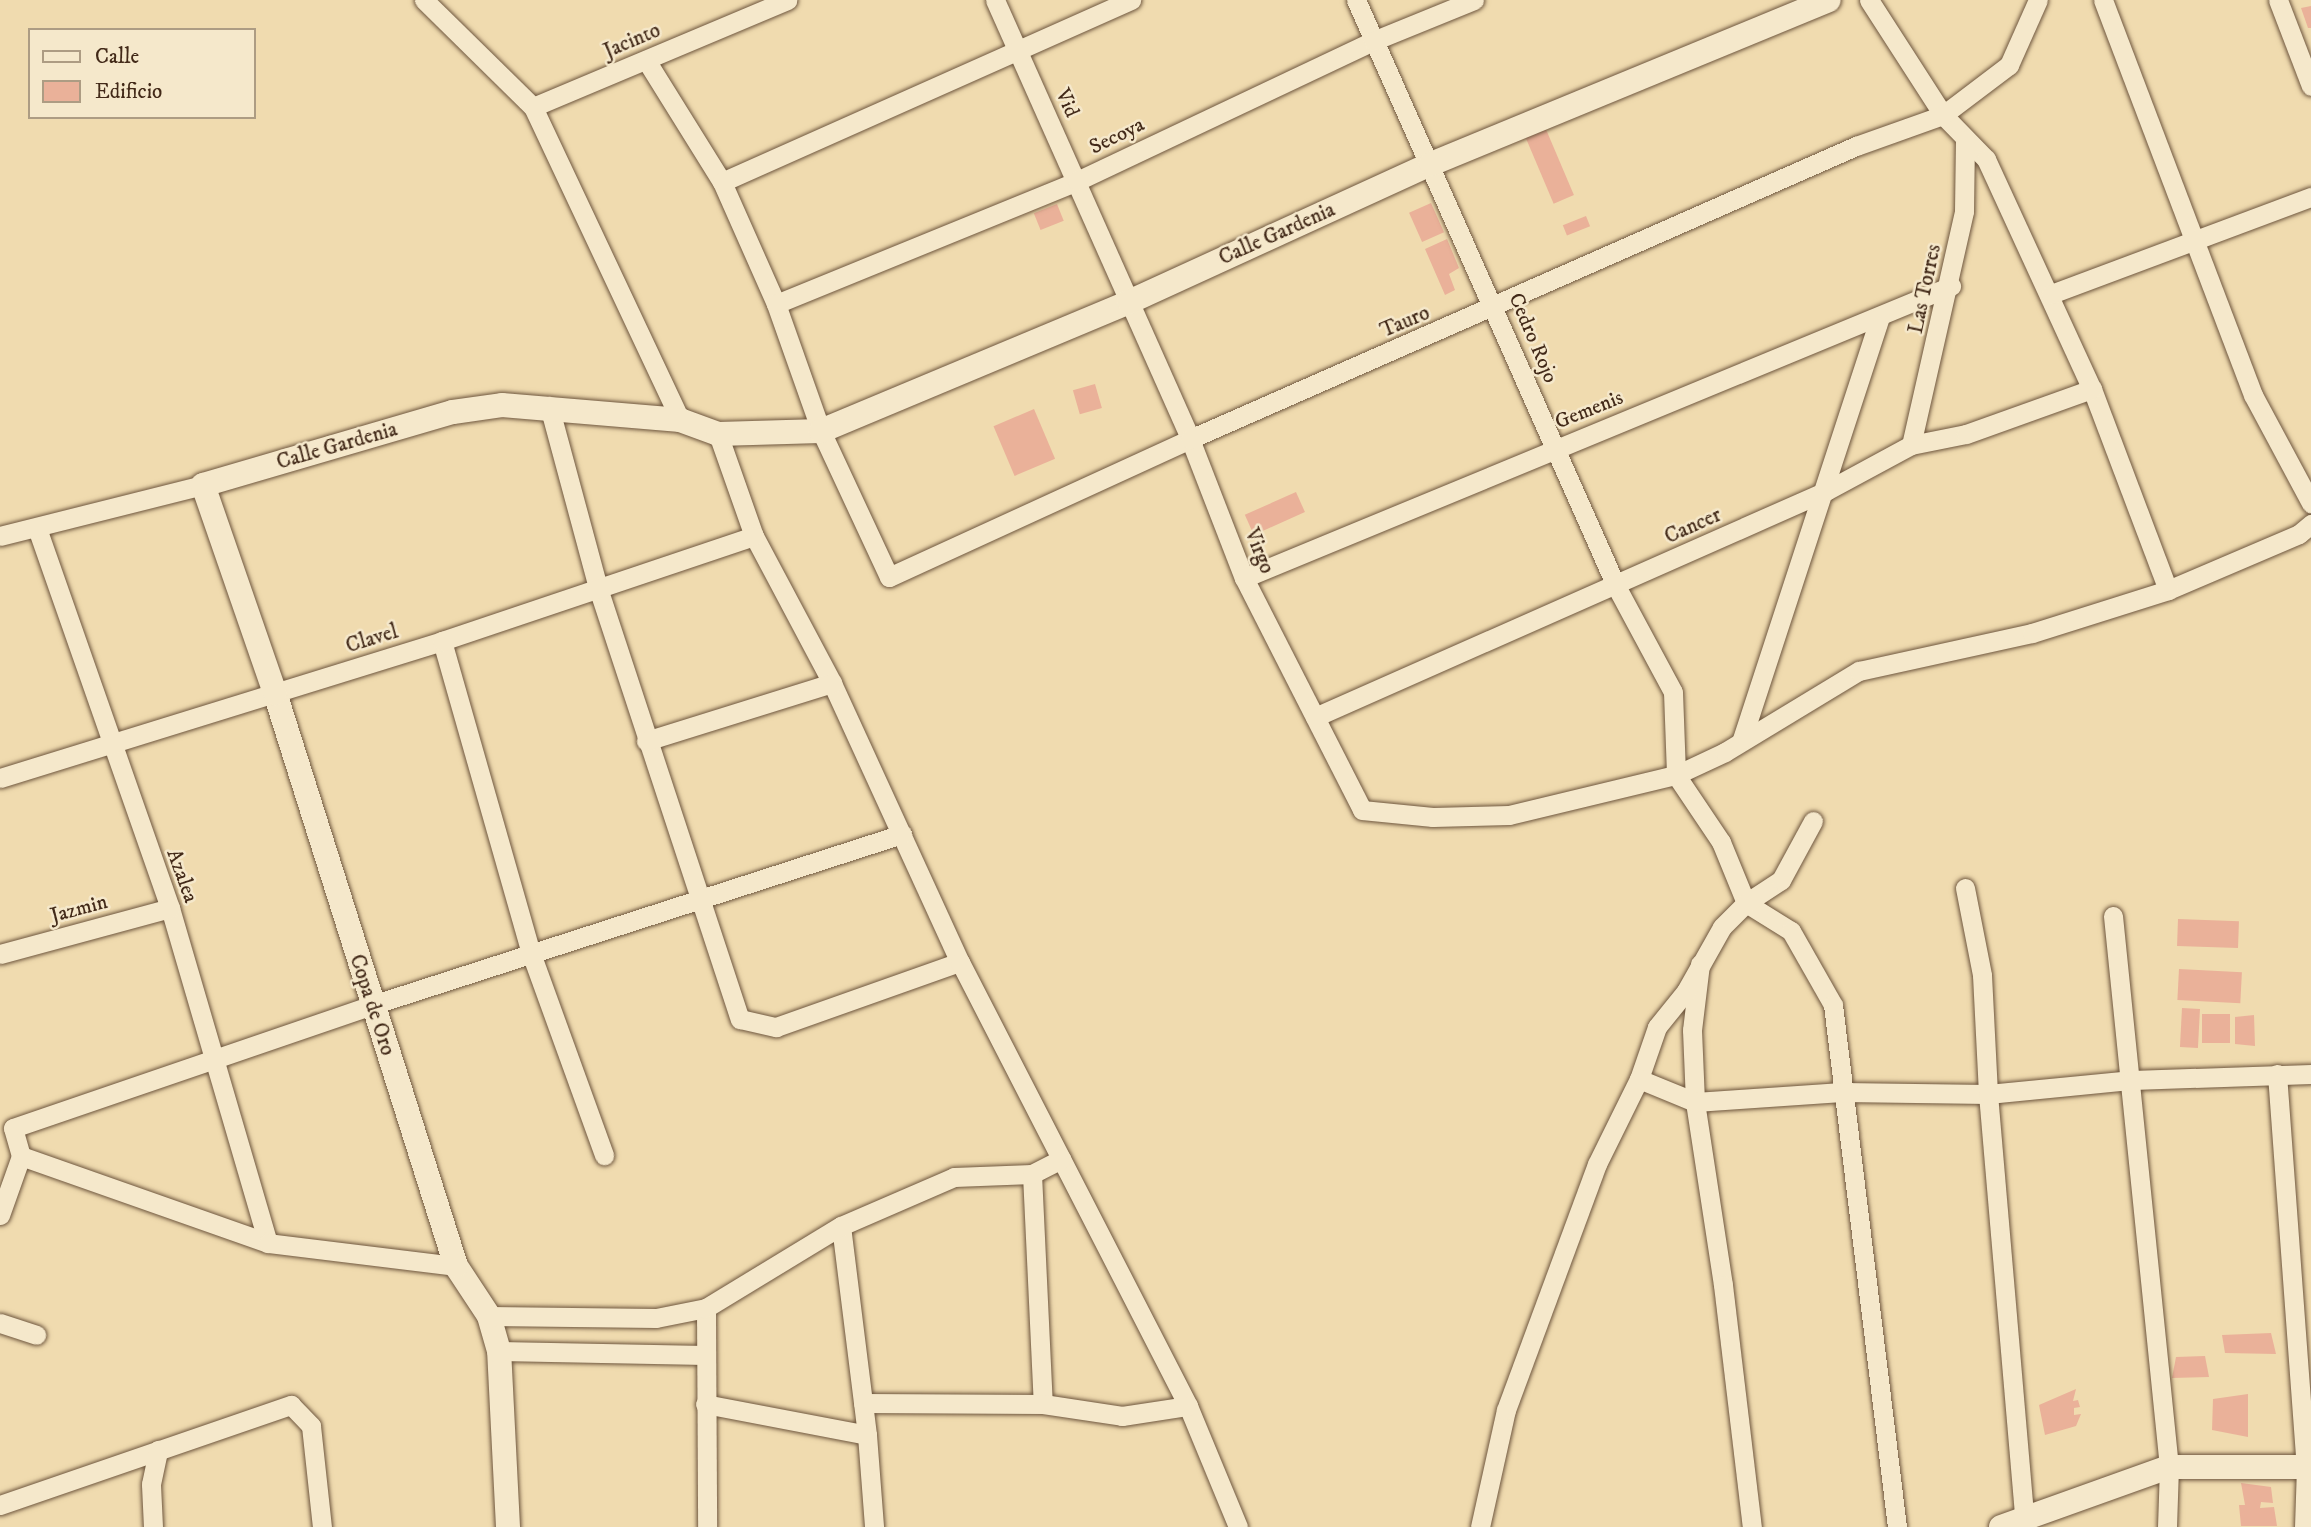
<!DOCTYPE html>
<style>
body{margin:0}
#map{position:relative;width:2311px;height:1527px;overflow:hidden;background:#f0dbaf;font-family:"IM FELL DW Pica",serif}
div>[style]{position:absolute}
.building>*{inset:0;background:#eab199;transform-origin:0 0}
.roads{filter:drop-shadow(0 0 2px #6e563e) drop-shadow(0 0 2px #6e563e)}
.minor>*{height:19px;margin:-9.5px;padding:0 9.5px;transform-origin:9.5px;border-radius:9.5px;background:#f5e8cb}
.tertiary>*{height:24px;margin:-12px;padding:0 12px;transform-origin:12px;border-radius:12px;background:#f5e8cb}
span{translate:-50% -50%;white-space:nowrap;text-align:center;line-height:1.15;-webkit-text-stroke:5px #f5e8cb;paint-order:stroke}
.street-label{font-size:21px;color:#422918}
.legend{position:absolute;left:28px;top:28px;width:228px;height:91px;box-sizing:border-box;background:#f5e8cb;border:2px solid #ad9c83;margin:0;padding:9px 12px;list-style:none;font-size:21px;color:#422918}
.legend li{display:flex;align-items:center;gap:14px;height:35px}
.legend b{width:35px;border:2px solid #ad9c83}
</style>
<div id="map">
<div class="building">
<i style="clip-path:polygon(2311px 6px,2311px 28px,2308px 28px,2301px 8px)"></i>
<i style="left:1545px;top:127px;width:74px;height:22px;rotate:67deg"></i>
<i style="left:1431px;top:203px;width:32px;height:24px;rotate:66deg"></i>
<i style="left:1057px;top:204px;width:18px;height:25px;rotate:68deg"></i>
<i style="left:1586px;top:216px;width:11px;height:25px;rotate:68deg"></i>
<i style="clip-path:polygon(1447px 239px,1459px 268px,1449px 274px,1455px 290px,1445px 295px,1425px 249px)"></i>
<i style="left:1095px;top:384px;width:25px;height:23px;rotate:74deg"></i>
<i style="left:1034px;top:409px;width:54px;height:44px;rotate:67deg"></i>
<i style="left:1296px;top:492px;width:22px;height:56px;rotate:66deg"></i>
<i style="left:2178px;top:919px;width:61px;height:27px;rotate:2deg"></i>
<i style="left:2179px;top:969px;width:63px;height:31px;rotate:3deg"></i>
<i style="left:2182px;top:1008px;width:18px;height:39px;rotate:3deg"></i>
<i style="left:2230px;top:1014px;width:29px;height:28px;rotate:90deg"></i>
<i style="clip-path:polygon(2254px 1015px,2255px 1046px,2235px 1044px,2235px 1017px)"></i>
<i style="clip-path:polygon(2271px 1333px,2276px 1354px,2225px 1353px,2222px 1335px)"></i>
<i style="clip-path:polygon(2205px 1356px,2209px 1377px,2172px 1378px,2176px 1357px)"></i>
<i style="clip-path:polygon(2076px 1389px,2073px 1401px,2078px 1400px,2080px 1407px,2074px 1408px,2074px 1415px,2081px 1414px,2076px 1426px,2045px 1435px,2039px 1405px)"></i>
<i style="clip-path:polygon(2248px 1394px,2248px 1437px,2212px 1430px,2213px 1399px)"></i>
<i style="clip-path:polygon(2241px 1483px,2271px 1487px,2273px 1503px,2261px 1502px,2260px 1508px,2274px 1507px,2277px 1526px,2241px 1526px,2239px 1505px,2245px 1505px)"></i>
</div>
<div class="roads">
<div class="minor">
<i style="left:424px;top:0;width:153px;rotate:44.5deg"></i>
<i style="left:533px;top:107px;width:346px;rotate:64.8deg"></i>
<i style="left:995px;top:0;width:480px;rotate:66deg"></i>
<i style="left:1190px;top:439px;width:149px;rotate:68.8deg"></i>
<i style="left:1244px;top:578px;width:260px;rotate:63deg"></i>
<i style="left:1362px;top:810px;width:71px;rotate:5.6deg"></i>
<i style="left:1433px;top:817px;width:76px;rotate:-1.5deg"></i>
<i style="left:1509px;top:815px;width:172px;rotate:-13.5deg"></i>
<i style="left:1676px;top:775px;width:54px;rotate:-25.1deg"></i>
<i style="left:1725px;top:752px;width:157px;rotate:-31.2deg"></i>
<i style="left:1859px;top:671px;width:177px;rotate:-12.4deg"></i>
<i style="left:2032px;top:633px;width:143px;rotate:-17.5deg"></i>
<i style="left:2168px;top:590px;width:142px;rotate:-23.1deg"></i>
<i style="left:2299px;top:534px;width:16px;rotate:-40deg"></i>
<i style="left:1356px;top:0;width:641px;rotate:66.07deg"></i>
<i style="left:1616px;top:586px;width:120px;rotate:61.7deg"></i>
<i style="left:1673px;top:692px;width:83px;rotate:87.9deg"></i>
<i style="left:1676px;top:775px;width:81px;rotate:56.1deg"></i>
<i style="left:1721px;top:842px;width:66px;rotate:67.7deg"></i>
<i style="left:1746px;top:903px;width:53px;rotate:31.9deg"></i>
<i style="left:1791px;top:931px;width:85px;rotate:60.4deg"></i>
<i style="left:1833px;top:1005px;width:526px;rotate:83.01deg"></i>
<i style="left:1869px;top:0;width:137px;rotate:57.2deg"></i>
<i style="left:1943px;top:115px;width:62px;rotate:45.7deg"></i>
<i style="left:1986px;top:159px;width:253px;rotate:65.3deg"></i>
<i style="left:2092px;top:389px;width:215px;rotate:69.3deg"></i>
<i style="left:2103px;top:0;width:423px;rotate:69.2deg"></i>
<i style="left:2253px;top:395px;width:123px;rotate:61.8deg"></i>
<i style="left:2278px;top:0;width:92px;rotate:69deg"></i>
<i style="left:646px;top:60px;width:144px;rotate:58.1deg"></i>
<i style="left:722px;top:182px;width:133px;rotate:66.1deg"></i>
<i style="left:776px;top:304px;width:135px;rotate:70.5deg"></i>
<i style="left:821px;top:431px;width:161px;rotate:65deg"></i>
<i style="left:889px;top:577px;width:331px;rotate:-24.6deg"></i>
<i style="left:1190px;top:439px;width:728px;rotate:-23.75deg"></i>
<i style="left:1856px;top:146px;width:92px;rotate:-19.6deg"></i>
<i style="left:1943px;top:115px;width:83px;rotate:-37.1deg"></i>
<i style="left:2009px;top:65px;width:71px;rotate:-66deg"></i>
<i style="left:533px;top:107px;width:276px;rotate:-22.8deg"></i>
<i style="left:722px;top:182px;width:448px;rotate:-24deg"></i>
<i style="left:2051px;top:294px;width:278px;rotate:-20.5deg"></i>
<i style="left:776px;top:304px;width:325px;rotate:-22.2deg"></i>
<i style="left:1077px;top:181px;width:327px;rotate:-25.3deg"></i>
<i style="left:1373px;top:41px;width:109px;rotate:-22.1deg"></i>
<i style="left:549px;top:406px;width:188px;rotate:74.9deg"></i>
<i style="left:598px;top:588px;width:454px;rotate:71.8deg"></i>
<i style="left:740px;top:1019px;width:37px;rotate:13deg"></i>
<i style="left:776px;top:1027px;width:195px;rotate:-19.5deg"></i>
<i style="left:718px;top:434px;width:108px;rotate:70.6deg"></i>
<i style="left:754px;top:536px;width:166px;rotate:62deg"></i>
<i style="left:832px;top:683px;width:307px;rotate:65.4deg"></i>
<i style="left:960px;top:962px;width:499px;rotate:62.8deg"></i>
<i style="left:1188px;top:1406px;width:131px;rotate:67.5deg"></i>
<i style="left:1911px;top:445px;width:240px;rotate:-77.2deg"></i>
<i style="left:1964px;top:211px;width:71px;rotate:-89.2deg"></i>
<i style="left:37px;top:528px;width:403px;rotate:70.7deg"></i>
<i style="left:170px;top:908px;width:349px;rotate:73.7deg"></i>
<i style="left:0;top:536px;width:209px;rotate:-14.1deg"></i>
<i style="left:1244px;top:578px;width:765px;rotate:-22.44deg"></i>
<i style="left:442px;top:641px;width:328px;rotate:74.1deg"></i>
<i style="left:532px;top:956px;width:212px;rotate:70.1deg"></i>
<i style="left:1315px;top:717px;width:559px;rotate:-23.86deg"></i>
<i style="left:1826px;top:491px;width:97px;rotate:-28.4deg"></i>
<i style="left:1911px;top:445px;width:56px;rotate:-11.3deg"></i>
<i style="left:1966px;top:434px;width:134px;rotate:-19.7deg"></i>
<i style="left:1742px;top:739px;width:444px;rotate:-71.9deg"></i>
<i style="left:646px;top:741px;width:195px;rotate:-17.3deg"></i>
<i style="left:0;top:778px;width:463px;rotate:-17.2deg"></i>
<i style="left:442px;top:641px;width:329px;rotate:-18.6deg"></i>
<i style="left:1965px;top:888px;width:89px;rotate:78.9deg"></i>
<i style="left:1982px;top:975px;width:119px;rotate:87.1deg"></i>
<i style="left:1988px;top:1094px;width:435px;rotate:85.1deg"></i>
<i style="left:2113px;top:916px;width:554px;rotate:84.2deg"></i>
<i style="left:2169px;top:1467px;width:60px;rotate:91.9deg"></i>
<i style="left:0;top:954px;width:176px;rotate:-15.1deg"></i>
<i style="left:1700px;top:964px;width:66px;rotate:96.9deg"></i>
<i style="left:1692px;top:1030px;width:72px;rotate:87.6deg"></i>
<i style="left:1695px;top:1102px;width:185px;rotate:81.3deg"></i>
<i style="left:1723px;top:1285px;width:244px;rotate:83.2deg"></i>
<i style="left:2277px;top:1074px;width:394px;rotate:85.8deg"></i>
<i style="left:2306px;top:1467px;width:60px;rotate:91.9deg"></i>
<i style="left:1639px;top:1079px;width:55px;rotate:-70.9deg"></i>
<i style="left:1657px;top:1027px;width:46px;rotate:-51.1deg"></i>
<i style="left:1686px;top:991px;width:73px;rotate:-60.6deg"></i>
<i style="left:1722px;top:927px;width:34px;rotate:-45deg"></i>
<i style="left:1746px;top:903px;width:42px;rotate:-33.3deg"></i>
<i style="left:1781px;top:880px;width:67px;rotate:-61.5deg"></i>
<i style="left:21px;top:1156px;width:262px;rotate:19.4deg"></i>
<i style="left:268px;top:1243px;width:189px;rotate:7deg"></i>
<i style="left:1032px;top:1174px;width:230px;rotate:87.3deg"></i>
<i style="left:0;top:1215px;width:63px;rotate:-70.4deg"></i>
<i style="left:21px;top:1156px;width:29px;rotate:-106deg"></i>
<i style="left:13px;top:1128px;width:379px;rotate:-18.9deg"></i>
<i style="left:372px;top:1005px;width:557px;rotate:-17.88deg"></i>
<i style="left:841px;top:1226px;width:211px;rotate:82.9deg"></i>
<i style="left:867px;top:1435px;width:92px;rotate:85.6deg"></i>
<i style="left:706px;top:1308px;width:219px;rotate:89.7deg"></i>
<i style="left:489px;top:1316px;width:167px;rotate:0.7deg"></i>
<i style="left:656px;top:1318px;width:51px;rotate:-11.3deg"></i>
<i style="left:706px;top:1308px;width:158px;rotate:-31.3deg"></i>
<i style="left:841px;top:1226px;width:123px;rotate:-23.4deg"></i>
<i style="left:954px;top:1177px;width:78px;rotate:-2.2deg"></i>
<i style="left:1032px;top:1174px;width:33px;rotate:-27deg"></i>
<i style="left:0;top:1323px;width:38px;rotate:18deg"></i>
<i style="left:499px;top:1351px;width:206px;rotate:1.1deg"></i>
<i style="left:863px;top:1403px;width:180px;rotate:0.3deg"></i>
<i style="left:1043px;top:1404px;width:80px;rotate:8.6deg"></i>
<i style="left:1122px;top:1416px;width:67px;rotate:-8.6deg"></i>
<i style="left:705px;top:1404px;width:165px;rotate:10.8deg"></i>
<i style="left:0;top:1505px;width:308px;rotate:-19deg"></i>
<i style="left:291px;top:1405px;width:29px;rotate:46deg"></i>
<i style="left:311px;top:1426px;width:102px;rotate:83.8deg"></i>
<i style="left:153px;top:1527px;width:43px;rotate:-92.7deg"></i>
<i style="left:151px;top:1484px;width:35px;rotate:-78deg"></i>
<i style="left:1480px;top:1527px;width:120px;rotate:-77.5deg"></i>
<i style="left:1506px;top:1410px;width:262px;rotate:-69.7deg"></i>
<i style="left:1597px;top:1164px;width:95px;rotate:-63.7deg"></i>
<i style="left:1639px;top:1079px;width:61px;rotate:22.3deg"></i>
<i style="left:1695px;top:1102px;width:147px;rotate:-3.9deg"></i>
<i style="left:1842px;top:1092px;width:146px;rotate:0.8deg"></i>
<i style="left:1988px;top:1094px;width:145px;rotate:-5.6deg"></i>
<i style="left:2132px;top:1080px;width:179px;rotate:-1.9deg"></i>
</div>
<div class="tertiary">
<i style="left:508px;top:1527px;width:176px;rotate:-92.9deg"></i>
<i style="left:499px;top:1351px;width:36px;rotate:-106deg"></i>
<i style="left:489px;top:1316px;width:60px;rotate:-123.4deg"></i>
<i style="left:456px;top:1266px;width:601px;rotate:-107.53deg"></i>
<i style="left:275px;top:693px;width:220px;rotate:-109.1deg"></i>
<i style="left:203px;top:485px;width:260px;rotate:-16.3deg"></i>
<i style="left:453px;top:412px;width:49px;rotate:-8.1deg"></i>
<i style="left:502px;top:405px;width:179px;rotate:4.8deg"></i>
<i style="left:680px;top:420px;width:40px;rotate:20.2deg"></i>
<i style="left:718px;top:434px;width:103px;rotate:-1.7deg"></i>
<i style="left:821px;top:431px;width:334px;rotate:-22.7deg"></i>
<i style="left:1129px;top:302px;width:332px;rotate:-24.6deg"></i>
<i style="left:1431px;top:164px;width:430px;rotate:-22.4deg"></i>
<i style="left:2001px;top:1527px;width:178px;rotate:-19.7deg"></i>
<i style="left:2169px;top:1467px;width:142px"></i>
</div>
</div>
<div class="street-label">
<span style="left:632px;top:41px;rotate:-23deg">Jacinto</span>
<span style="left:1067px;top:103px;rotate:66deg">Vid</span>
<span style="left:1117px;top:136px;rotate:-26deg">Secoya</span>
<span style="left:1277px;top:234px;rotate:-24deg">Calle Gardenia</span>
<span style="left:1925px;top:289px;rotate:-78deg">Las Torres</span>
<span style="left:1405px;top:322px;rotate:-23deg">Tauro</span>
<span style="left:1533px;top:338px;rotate:67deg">Cedro Rojo</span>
<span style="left:1589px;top:410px;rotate:-22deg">Gemenis</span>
<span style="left:337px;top:446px;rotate:-16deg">Calle Gardenia</span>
<span style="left:1693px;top:526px;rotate:-24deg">Cancer</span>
<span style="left:1259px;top:551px;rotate:68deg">Virgo</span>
<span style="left:372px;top:639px;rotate:-17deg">Clavel</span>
<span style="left:182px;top:876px;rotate:70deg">Azalea</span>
<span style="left:79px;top:909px;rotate:-15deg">Jazmin</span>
<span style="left:372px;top:1005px;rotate:72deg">Copa de Oro</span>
</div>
<ul class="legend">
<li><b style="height:9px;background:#f5e8cb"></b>Calle</li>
<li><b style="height:19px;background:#eab199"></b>Edificio</li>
</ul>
</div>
